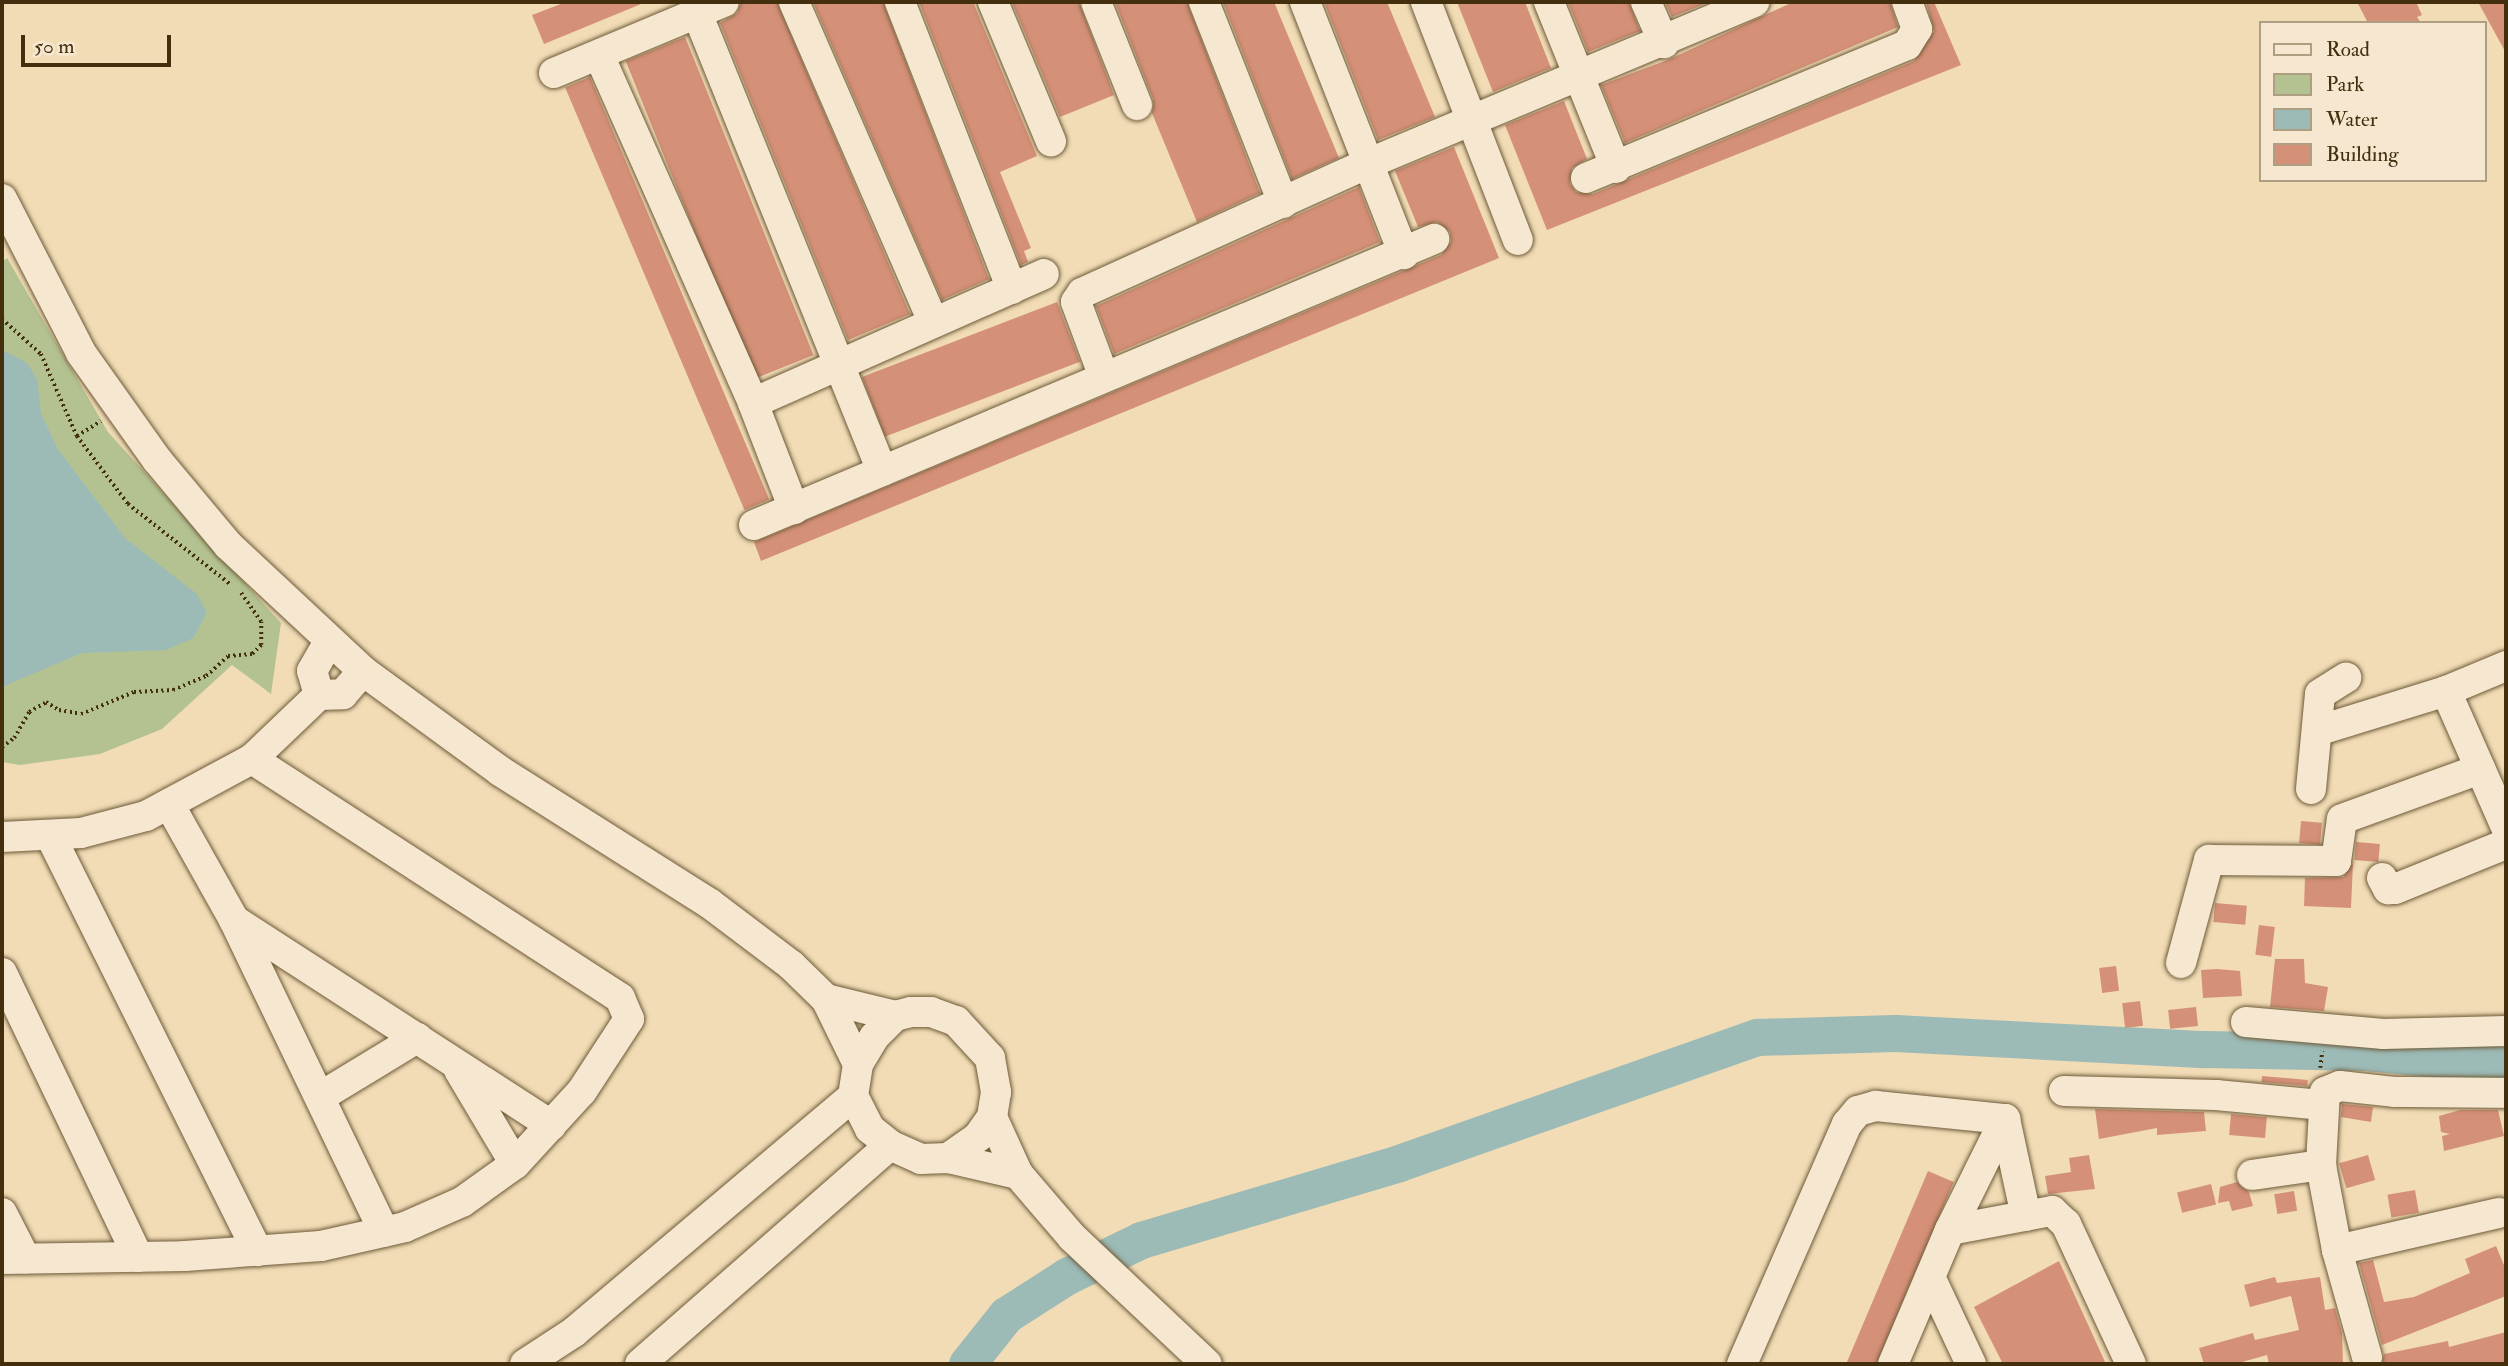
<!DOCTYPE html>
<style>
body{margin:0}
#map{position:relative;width:2508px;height:1366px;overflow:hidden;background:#f1dcb6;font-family:"IM FELL Double Pica",serif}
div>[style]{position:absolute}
.green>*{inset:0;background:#b4c292}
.water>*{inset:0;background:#9cbab6}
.river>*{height:37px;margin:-18.5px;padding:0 18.5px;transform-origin:18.5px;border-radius:18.5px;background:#9cbab6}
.building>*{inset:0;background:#d59078;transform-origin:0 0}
.path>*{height:3.5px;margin-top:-1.75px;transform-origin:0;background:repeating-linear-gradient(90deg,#432e0e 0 2px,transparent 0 5.5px)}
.roads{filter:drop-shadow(0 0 2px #6e5a38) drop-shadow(0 0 2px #6e5a38)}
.minor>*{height:30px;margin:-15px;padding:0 15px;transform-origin:15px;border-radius:15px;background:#f6e8d0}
span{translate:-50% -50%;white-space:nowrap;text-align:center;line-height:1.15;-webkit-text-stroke:5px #f6e8d0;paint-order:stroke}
.frame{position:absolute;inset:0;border:4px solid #432e0e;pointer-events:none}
.legend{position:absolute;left:2259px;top:21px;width:228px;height:161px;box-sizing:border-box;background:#f6e8d0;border:2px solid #ae9e82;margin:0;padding:9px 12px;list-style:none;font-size:21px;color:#432e0e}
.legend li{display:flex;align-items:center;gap:14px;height:35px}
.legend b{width:35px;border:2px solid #ae9e82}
.scale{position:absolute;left:21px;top:35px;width:150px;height:32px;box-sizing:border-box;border:4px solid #432e0e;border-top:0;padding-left:9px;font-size:21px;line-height:24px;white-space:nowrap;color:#432e0e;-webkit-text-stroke:5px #f6e8d0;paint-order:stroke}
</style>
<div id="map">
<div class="green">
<i style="clip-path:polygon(7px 258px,108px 432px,281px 623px,271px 694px,232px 665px,162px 729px,100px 754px,20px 765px,2px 762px,2px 262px)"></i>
</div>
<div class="water">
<i style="clip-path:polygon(2px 350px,27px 363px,37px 379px,41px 413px,57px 448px,126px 539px,197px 594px,207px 613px,193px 638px,166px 650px,82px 653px,2px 687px)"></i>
</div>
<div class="river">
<i style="left:967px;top:1364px;width:63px;rotate:-51.5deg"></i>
<i style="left:1006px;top:1315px;width:72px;rotate:-32.6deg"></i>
<i style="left:1067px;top:1276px;width:82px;rotate:-25.9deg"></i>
<i style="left:1141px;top:1240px;width:269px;rotate:-16.6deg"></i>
<i style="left:1399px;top:1163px;width:380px;rotate:-19.4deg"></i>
<i style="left:1757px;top:1037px;width:138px;rotate:-1.7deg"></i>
<i style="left:1895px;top:1033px;width:310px;rotate:3deg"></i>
<i style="left:2205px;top:1049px;width:161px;rotate:1.1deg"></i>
<i style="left:2366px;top:1052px;width:141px;rotate:5.3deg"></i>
</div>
<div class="building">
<i style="clip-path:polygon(566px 2px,646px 2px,544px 44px,532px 15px)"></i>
<i style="clip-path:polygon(741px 2px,777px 2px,910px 314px,848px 340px,720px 23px,737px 13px)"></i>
<i style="clip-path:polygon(813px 2px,883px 2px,989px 279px,942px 300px)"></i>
<i style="clip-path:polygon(919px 2px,973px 2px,1037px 156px,1000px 172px,1031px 248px,1024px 251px,1028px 262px,1021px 265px)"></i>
<i style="clip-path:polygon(1012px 2px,1079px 2px,1114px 95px,1060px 117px)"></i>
<i style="clip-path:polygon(1115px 2px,1187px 2px,1260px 193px,1197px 222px,1152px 113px,1153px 99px)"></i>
<i style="clip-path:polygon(1223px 2px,1274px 2px,1339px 158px,1292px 179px)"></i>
<i style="clip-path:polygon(1324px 2px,1387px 2px,1435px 117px,1378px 140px)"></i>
<i style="clip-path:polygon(1457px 2px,1525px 2px,1551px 68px,1493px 92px)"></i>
<i style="clip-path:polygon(1568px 2px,1629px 2px,1640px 31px,1588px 52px)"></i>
<i style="clip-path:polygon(1665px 2px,1709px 2px,1672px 17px)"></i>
<i style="clip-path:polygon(1793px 2px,1890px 2px,1898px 27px,1625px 143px,1601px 85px,1670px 59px)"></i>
<i style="clip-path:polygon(1926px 2px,1934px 2px,1961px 65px,1547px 230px,1505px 125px,1564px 101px,1587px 159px,1572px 168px,1570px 184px,1576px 192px,1593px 194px,1914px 61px,1934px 31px)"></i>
<i style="clip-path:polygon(2357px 2px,2416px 2px,2422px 15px,2417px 17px,2421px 23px,2368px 23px)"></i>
<i style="clip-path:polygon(2478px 2px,2506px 2px,2506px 53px)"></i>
<i style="left:685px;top:37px;width:343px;height:64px;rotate:68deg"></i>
<i style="left:590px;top:77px;width:459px;height:27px;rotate:67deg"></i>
<i style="clip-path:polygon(1454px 147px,1499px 258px,761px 561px,754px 542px,1441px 255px,1451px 242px,1450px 232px,1437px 222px,1418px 227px,1395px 171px)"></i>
<i style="clip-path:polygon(1359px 187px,1380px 242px,1114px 354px,1096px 306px)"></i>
<i style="left:1057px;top:302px;width:64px;height:209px;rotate:69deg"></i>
<i style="left:2301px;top:821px;width:21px;height:22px;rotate:5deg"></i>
<i style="left:2356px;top:842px;width:24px;height:18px;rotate:5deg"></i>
<i style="clip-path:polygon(2353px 863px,2351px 908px,2304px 906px,2305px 878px,2343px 877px)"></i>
<i style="left:2215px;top:903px;width:32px;height:19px;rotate:5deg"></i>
<i style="left:2259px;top:925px;width:16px;height:30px;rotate:7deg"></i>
<i style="clip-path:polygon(2275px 959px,2304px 959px,2305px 983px,2328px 987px,2324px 1011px,2270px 1007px)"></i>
<i style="left:2116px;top:966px;width:25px;height:17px;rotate:83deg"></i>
<i style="clip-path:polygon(2217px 969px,2240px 971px,2242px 996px,2203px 998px,2201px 970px)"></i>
<i style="left:2140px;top:1001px;width:25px;height:18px;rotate:83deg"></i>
<i style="left:2196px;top:1007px;width:19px;height:28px;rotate:84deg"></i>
<i style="left:2262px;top:1076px;width:46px;height:6px;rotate:5deg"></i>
<i style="clip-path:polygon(2342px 1104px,2373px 1107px,2371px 1122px,2341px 1117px)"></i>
<i style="clip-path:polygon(2095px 1109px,2204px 1112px,2206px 1131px,2157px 1135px,2157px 1128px,2099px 1139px)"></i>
<i style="clip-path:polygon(2460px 1110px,2498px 1110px,2504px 1136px,2444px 1151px,2442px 1136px,2450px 1134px,2441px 1132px,2439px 1116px)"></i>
<i style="left:2231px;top:1114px;width:36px;height:21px;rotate:5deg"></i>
<i style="clip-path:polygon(2089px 1155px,2095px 1189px,2048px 1194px,2045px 1176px,2071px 1172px,2069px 1158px)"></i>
<i style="left:2368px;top:1155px;width:26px;height:30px;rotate:74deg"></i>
<i style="left:1928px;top:1171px;width:28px;height:209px;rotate:23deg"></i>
<i style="clip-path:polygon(2237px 1182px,2249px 1192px,2253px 1206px,2232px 1211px,2229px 1201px,2218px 1203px,2220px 1187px)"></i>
<i style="left:2211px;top:1184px;width:21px;height:35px;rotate:76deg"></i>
<i style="left:2415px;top:1190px;width:23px;height:28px;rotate:80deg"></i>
<i style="left:2294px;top:1191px;width:20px;height:20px;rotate:81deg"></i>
<i style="clip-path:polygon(2496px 1246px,2506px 1270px,2506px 1296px,2382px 1345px,2359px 1263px,2373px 1260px,2384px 1302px,2414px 1297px,2470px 1273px,2465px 1259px)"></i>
<i style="clip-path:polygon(2059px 1261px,2106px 1364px,2003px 1364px,1974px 1307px)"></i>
<i style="clip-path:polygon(2275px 1277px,2277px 1283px,2320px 1277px,2325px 1310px,2335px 1308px,2342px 1333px,2343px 1364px,2269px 1364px,2267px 1355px,2235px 1364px,2204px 1364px,2199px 1348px,2253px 1333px,2255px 1340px,2299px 1330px,2291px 1296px,2250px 1307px,2244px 1285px)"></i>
<i style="clip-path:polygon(2506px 1332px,2506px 1364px,2382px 1364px,2384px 1354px,2448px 1341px,2449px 1347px)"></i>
</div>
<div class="path">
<i style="left:2px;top:319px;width:52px;rotate:41.9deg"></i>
<i style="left:41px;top:354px;width:90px;rotate:66.3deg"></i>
<i style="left:77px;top:436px;width:85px;rotate:53.1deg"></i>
<i style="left:128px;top:504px;width:130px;rotate:38.1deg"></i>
<i style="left:77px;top:436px;width:28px;rotate:-32deg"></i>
<i style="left:2px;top:747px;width:15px;rotate:-37deg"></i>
<i style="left:14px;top:738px;width:30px;rotate:-60deg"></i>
<i style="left:29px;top:712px;width:20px;rotate:-30deg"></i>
<i style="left:46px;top:702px;width:15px;rotate:32deg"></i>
<i style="left:59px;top:710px;width:22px;rotate:10deg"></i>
<i style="left:81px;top:714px;width:57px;rotate:-22.5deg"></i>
<i style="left:134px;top:692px;width:39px;rotate:-3deg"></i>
<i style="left:173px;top:690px;width:36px;rotate:-23deg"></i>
<i style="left:206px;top:676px;width:30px;rotate:-42deg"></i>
<i style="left:228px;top:656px;width:24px;rotate:-5deg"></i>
<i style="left:252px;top:654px;width:13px;rotate:-45deg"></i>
<i style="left:261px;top:645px;width:23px;rotate:-90deg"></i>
<i style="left:261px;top:622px;width:35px;rotate:-125deg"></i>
<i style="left:2320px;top:1068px;width:17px;rotate:-83deg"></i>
</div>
<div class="roads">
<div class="minor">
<i style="left:794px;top:2px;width:349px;rotate:66.5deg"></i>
<i style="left:900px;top:2px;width:308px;rotate:68.7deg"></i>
<i style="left:993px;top:2px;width:151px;rotate:67.4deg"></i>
<i style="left:1096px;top:2px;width:111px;rotate:68.3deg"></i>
<i style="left:1204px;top:2px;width:216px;rotate:68.5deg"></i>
<i style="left:1305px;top:2px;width:271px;rotate:68.6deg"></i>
<i style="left:1426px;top:2px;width:255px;rotate:68.9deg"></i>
<i style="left:1549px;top:2px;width:179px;rotate:68deg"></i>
<i style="left:1646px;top:2px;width:45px;rotate:66.3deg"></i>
<i style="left:697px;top:13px;width:494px;rotate:68deg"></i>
<i style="left:599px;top:55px;width:381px;rotate:66.1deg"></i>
<i style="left:753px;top:403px;width:114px;rotate:68.9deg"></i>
<i style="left:554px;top:73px;width:184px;rotate:-22.7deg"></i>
<i style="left:1586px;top:178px;width:347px;rotate:-22.5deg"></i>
<i style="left:1907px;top:45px;width:19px;rotate:-58deg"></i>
<i style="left:1917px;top:29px;width:29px;rotate:-110deg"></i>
<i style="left:2px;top:199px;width:173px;rotate:62.8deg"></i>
<i style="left:81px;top:353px;width:131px;rotate:54.6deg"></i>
<i style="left:157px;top:460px;width:111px;rotate:50.1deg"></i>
<i style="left:228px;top:545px;width:185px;rotate:43deg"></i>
<i style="left:363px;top:671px;width:170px;rotate:36.1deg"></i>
<i style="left:500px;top:771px;width:247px;rotate:32.3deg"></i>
<i style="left:709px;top:903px;width:103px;rotate:37.1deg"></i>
<i style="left:791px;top:965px;width:49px;rotate:44.2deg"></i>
<i style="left:826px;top:999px;width:72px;rotate:63.8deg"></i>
<i style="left:1104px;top:377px;width:80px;rotate:-110.5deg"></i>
<i style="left:1076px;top:302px;width:11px;rotate:-56deg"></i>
<i style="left:1082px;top:293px;width:313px;rotate:-24.4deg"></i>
<i style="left:1367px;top:164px;width:420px;rotate:-22.7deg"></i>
<i style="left:753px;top:403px;width:318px;rotate:-23.9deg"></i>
<i style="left:754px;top:525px;width:738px;rotate:-22.81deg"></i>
<i style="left:2446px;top:691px;width:149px;rotate:66.2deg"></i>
<i style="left:319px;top:695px;width:25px;rotate:-106deg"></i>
<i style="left:312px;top:671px;width:32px;rotate:-60deg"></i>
<i style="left:2317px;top:731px;width:135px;rotate:-17.2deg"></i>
<i style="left:2446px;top:691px;width:65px;rotate:-22.6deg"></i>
<i style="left:2311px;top:789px;width:95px;rotate:-84.6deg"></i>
<i style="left:2320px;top:694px;width:31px;rotate:-32deg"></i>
<i style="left:169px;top:804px;width:133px;rotate:60.7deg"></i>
<i style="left:234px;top:920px;width:346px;rotate:64.3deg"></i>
<i style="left:50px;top:835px;width:465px;rotate:63.5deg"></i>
<i style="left:2px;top:837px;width:79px;rotate:-2.9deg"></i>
<i style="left:81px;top:833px;width:67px;rotate:-14.7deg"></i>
<i style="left:146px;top:816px;width:120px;rotate:-28.3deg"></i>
<i style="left:252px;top:759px;width:93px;rotate:-43.7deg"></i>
<i style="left:319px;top:695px;width:24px;rotate:-2deg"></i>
<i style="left:343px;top:694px;width:30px;rotate:-49deg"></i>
<i style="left:2382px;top:878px;width:13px;rotate:61deg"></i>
<i style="left:2388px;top:889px;width:7px"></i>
<i style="left:2395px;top:889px;width:120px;rotate:-22.1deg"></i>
<i style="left:234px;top:920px;width:378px;rotate:32.9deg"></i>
<i style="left:2181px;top:963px;width:107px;rotate:-74.8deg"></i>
<i style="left:2209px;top:860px;width:127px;rotate:0.5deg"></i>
<i style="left:2336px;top:861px;width:42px;rotate:-81.9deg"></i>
<i style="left:2342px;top:819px;width:147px;rotate:-19.9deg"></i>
<i style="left:2px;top:973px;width:315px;rotate:64.4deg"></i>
<i style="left:826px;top:999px;width:71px;rotate:13.8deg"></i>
<i style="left:911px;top:1012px;width:20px"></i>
<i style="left:931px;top:1012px;width:27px;rotate:20deg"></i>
<i style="left:956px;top:1021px;width:50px;rotate:47.4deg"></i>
<i style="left:990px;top:1058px;width:35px;rotate:80deg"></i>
<i style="left:996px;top:1092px;width:25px;rotate:99deg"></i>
<i style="left:992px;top:1117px;width:24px;rotate:125deg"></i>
<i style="left:978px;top:1137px;width:37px;rotate:145deg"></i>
<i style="left:948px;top:1158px;width:27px;rotate:178deg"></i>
<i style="left:921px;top:1159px;width:34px;rotate:-156deg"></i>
<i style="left:890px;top:1145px;width:26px;rotate:-141deg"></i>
<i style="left:870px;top:1129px;width:37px;rotate:-117deg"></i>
<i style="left:853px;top:1096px;width:32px;rotate:-81deg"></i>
<i style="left:858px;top:1064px;width:31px;rotate:-59deg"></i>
<i style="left:874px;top:1037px;width:30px;rotate:-45deg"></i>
<i style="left:895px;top:1016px;width:16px;rotate:-14deg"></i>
<i style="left:2246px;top:1022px;width:138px;rotate:5deg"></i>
<i style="left:2383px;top:1034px;width:123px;rotate:-1.4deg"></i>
<i style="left:459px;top:1070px;width:109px;rotate:59.2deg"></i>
<i style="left:2064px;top:1091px;width:152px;rotate:1.5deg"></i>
<i style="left:2216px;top:1095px;width:105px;rotate:5.4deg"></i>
<i style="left:320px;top:1097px;width:114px;rotate:-31.3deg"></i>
<i style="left:992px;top:1117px;width:63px;rotate:65.5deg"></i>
<i style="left:1018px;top:1174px;width:83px;rotate:49.4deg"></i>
<i style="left:1072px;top:1237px;width:185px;rotate:43.3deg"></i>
<i style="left:948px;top:1158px;width:72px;rotate:12.9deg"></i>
<i style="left:2252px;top:1175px;width:70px;rotate:-8.2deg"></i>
<i style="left:2px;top:1213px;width:51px;rotate:62.9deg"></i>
<i style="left:1950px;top:1230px;width:104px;rotate:-10.6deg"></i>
<i style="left:2052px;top:1211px;width:19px;rotate:43deg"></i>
<i style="left:2066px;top:1224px;width:154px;rotate:65.1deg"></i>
<i style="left:2337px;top:1250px;width:166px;rotate:-12.9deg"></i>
<i style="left:2px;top:1259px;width:183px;rotate:-0.9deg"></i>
<i style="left:185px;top:1256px;width:136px;rotate:-4.2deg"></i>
<i style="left:321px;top:1246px;width:86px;rotate:-12.7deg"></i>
<i style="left:405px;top:1227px;width:62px;rotate:-23.7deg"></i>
<i style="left:462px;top:1202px;width:65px;rotate:-35.6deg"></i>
<i style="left:515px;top:1164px;width:99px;rotate:-47.5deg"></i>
<i style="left:582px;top:1091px;width:86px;rotate:-56.9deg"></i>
<i style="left:629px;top:1019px;width:23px;rotate:-113deg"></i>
<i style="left:620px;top:998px;width:439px;rotate:-147deg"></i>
<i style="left:1931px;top:1279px;width:94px;rotate:64.8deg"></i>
<i style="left:2367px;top:1357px;width:111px;rotate:-105.7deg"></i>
<i style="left:2337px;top:1250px;width:86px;rotate:-100.7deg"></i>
<i style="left:2321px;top:1165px;width:73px;rotate:-86.9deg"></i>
<i style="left:2325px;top:1092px;width:16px;rotate:-22deg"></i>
<i style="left:2340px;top:1086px;width:54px;rotate:6.3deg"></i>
<i style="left:2394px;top:1092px;width:112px;rotate:0.5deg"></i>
<i style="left:525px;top:1364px;width:59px;rotate:-33.1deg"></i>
<i style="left:574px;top:1332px;width:365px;rotate:-40.2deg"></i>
<i style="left:640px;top:1364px;width:332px;rotate:-41.2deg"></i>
<i style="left:1742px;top:1364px;width:262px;rotate:-66.4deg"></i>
<i style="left:1847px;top:1124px;width:17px;rotate:-50deg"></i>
<i style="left:1858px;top:1111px;width:19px;rotate:-16deg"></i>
<i style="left:1876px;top:1106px;width:130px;rotate:5.8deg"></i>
<i style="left:2005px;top:1119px;width:99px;rotate:77.8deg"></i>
<i style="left:1893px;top:1364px;width:146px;rotate:-67deg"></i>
<i style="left:1950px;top:1230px;width:124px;rotate:-63.6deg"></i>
</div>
</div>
<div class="frame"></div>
<ul class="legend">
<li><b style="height:9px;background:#f6e8d0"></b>Road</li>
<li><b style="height:19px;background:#b4c292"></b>Park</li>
<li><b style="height:19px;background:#9cbab6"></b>Water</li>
<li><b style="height:19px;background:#d59078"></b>Building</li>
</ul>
<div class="scale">50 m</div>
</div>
